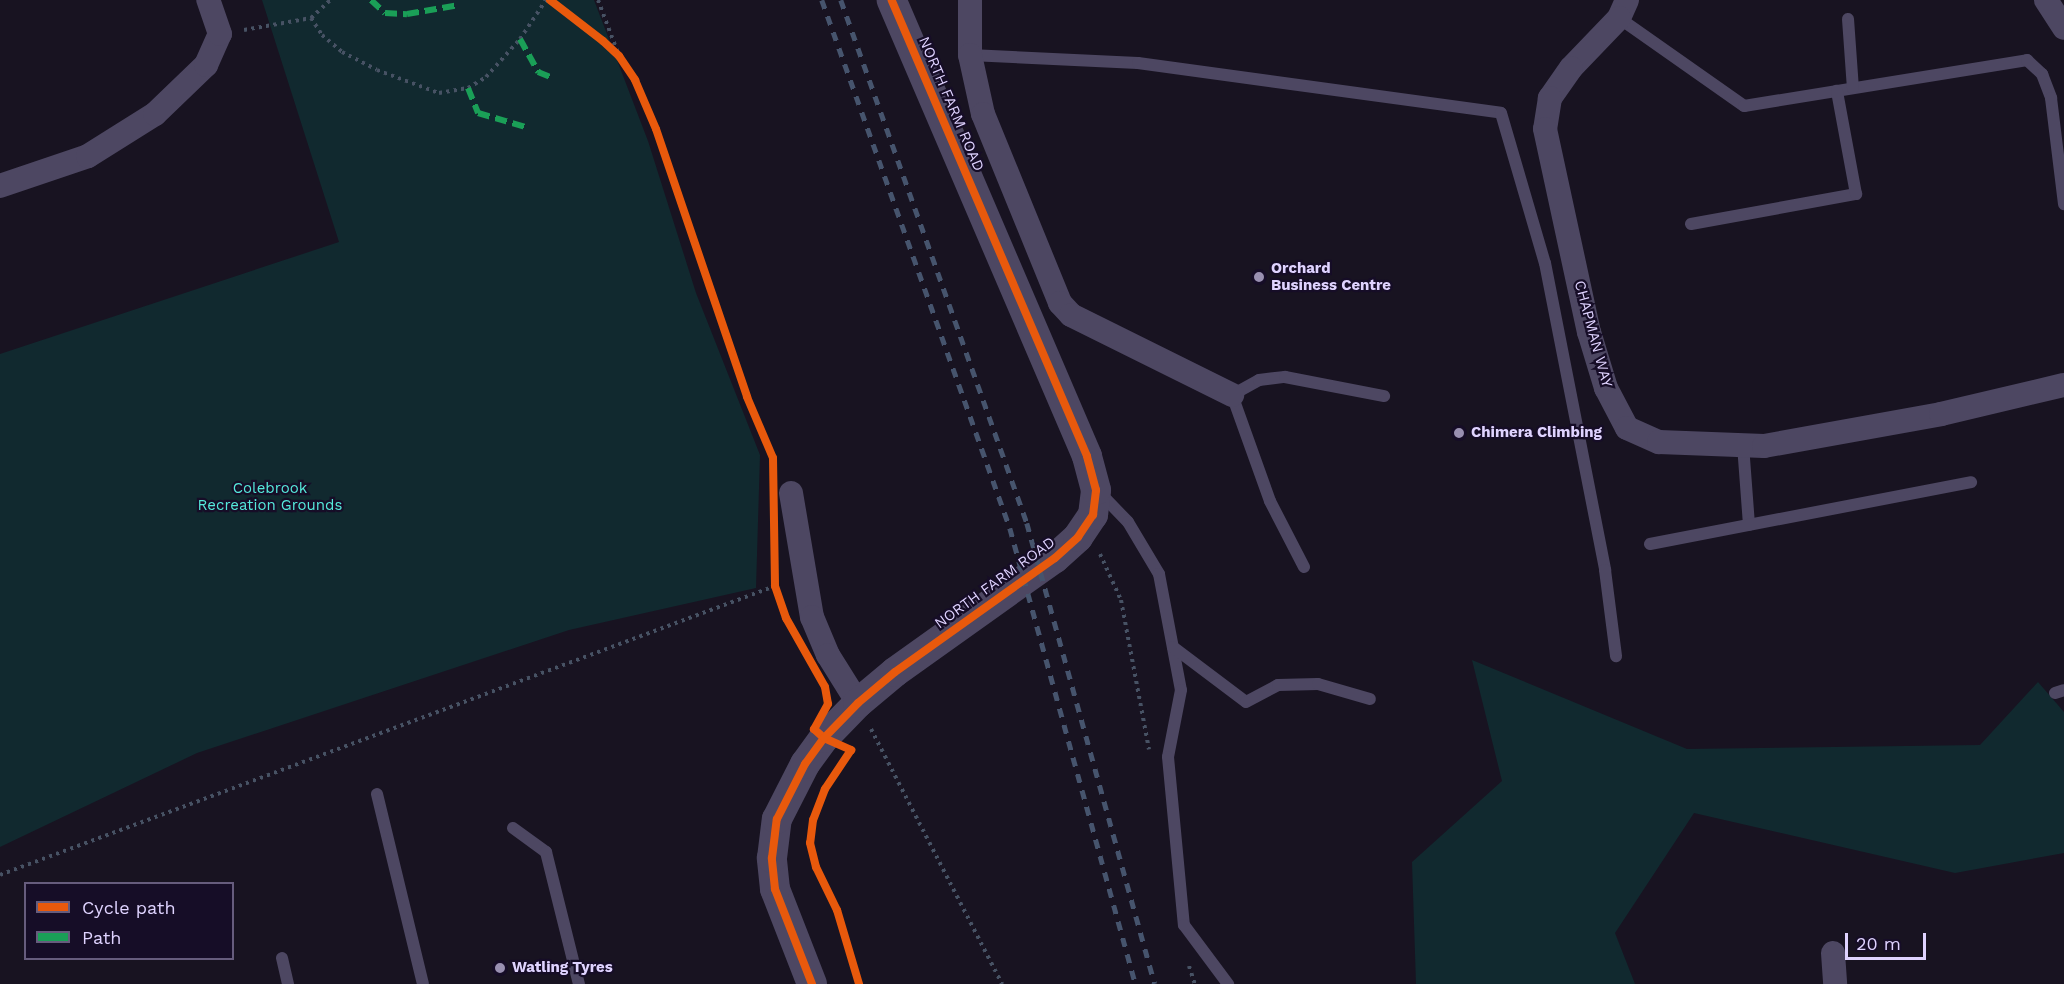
<!DOCTYPE html>
<style>
body{margin:0}
#map{position:relative;width:2064px;height:984px;overflow:hidden;background:#181321;font-family:"Work Sans",sans-serif}
div>[style]{position:absolute}
.green>*{inset:0;background:#11292f}
.path>*{height:4px;margin-top:-2px;transform-origin:0;background:repeating-linear-gradient(90deg,#475264 0 3px,transparent 0 7.5px)}
.service>*{height:12px;margin:-6px;padding:0 6px;transform-origin:6px;border-radius:6px;background:#4d4762}
.minor>*{height:24px;margin:-12px;padding:0 12px;transform-origin:12px;border-radius:12px;background:#4d4762}
.tertiary>*{height:30px;margin:-15px;padding:0 15px;transform-origin:15px;border-radius:15px;background:#4d4762}
.rail>*{height:4.5px;margin-top:-2.25px;transform-origin:0;background:repeating-linear-gradient(90deg,#46546d 0 9px,transparent 0 17px)}
.quiet>*{height:6px;margin-top:-3px;transform-origin:0;background:repeating-linear-gradient(90deg,#1a9f57 0 12px,transparent 0 18px)}
.cycleway>*{height:8px;margin:-4px;padding:0 4px;transform-origin:4px;border-radius:4px;background:#e8590c}
.dots>*{width:16px;height:16px;translate:-50% -50%;box-sizing:border-box;border:3px solid #160d27;border-radius:50%}
span{translate:-50% -50%;white-space:nowrap;text-align:center;line-height:1.15;-webkit-text-stroke:4.5px #160d27;paint-order:stroke}
.street-label{font-size:15px;color:#dfd3ff}
.poi-label{font-size:15px;color:#dfd3ff;font-weight:700}
.left{translate:0 -50%;text-align:left}
.park-label{font-size:15px;color:#55e9db}
.legend{position:absolute;left:24px;top:882px;width:210px;height:78px;box-sizing:border-box;background:#160d27;border:2px solid #665c7d;margin:0;padding:8px 10px;list-style:none;font-size:18px;color:#dfd3ff}
.legend li{display:flex;align-items:center;gap:12px;height:30px}
.legend b{width:30px;border:2px solid #665c7d}
.scale{position:absolute;left:1845px;top:933px;width:81px;height:27px;box-sizing:border-box;border:3px solid #dfd3ff;border-top:0;padding-left:8px;font-size:18px;line-height:21px;white-space:nowrap;color:#dfd3ff;-webkit-text-stroke:4px #160d27;paint-order:stroke}
</style>
<div id="map">
<div class="green">
<i style="clip-path:polygon(262px 0,594px 0,648px 141px,696px 293px,760px 455px,756px 588px,569px 630px,197px 753px,0 847px,0 354px,339px 242px)"></i>
<i style="clip-path:polygon(1472px 660px,1687px 749px,1980px 745px,2038px 682px,2064px 712px,2064px 853px,1955px 873px,1694px 813px,1615px 933px,1635px 984px,1416px 984px,1412px 862px,1502px 781px)"></i>
</div>
<div class="path">
<i style="left:598px;top:0;width:60px;rotate:69.4deg"></i>
<i style="left:311px;top:18px;width:20px;rotate:57deg"></i>
<i style="left:322px;top:35px;width:26px;rotate:40deg"></i>
<i style="left:342px;top:52px;width:39px;rotate:27deg"></i>
<i style="left:377px;top:70px;width:66px;rotate:20.4deg"></i>
<i style="left:439px;top:93px;width:29px;rotate:-10deg"></i>
<i style="left:468px;top:88px;width:21px;rotate:-31deg"></i>
<i style="left:486px;top:77px;width:51px;rotate:-48.2deg"></i>
<i style="left:520px;top:39px;width:47px;rotate:-56.3deg"></i>
<i style="left:244px;top:30px;width:68px;rotate:-10.2deg"></i>
<i style="left:311px;top:18px;width:26px;rotate:-43deg"></i>
<i style="left:1100px;top:554px;width:51px;rotate:65.5deg"></i>
<i style="left:1121px;top:600px;width:152px;rotate:79.4deg"></i>
<i style="left:871px;top:729px;width:287px;rotate:62.8deg"></i>
<i style="left:0;top:875px;width:827px;rotate:-20.45deg"></i>
<i style="left:1189px;top:966px;width:19px;rotate:72deg"></i>
</div>
<div class="service">
<i style="left:1619px;top:18px;width:153px;rotate:35.1deg"></i>
<i style="left:1744px;top:106px;width:287px;rotate:-9.2deg"></i>
<i style="left:2027px;top:60px;width:21px;rotate:43deg"></i>
<i style="left:2042px;top:74px;width:26px;rotate:69deg"></i>
<i style="left:2051px;top:98px;width:107px;rotate:83deg"></i>
<i style="left:1848px;top:19px;width:69px;rotate:85.9deg"></i>
<i style="left:970px;top:55px;width:168px;rotate:2.7deg"></i>
<i style="left:1138px;top:63px;width:366px;rotate:7.8deg"></i>
<i style="left:1501px;top:113px;width:156px;rotate:73.7deg"></i>
<i style="left:1545px;top:263px;width:313px;rotate:78.9deg"></i>
<i style="left:1605px;top:570px;width:87px;rotate:82.7deg"></i>
<i style="left:1691px;top:224px;width:168px;rotate:-10.3deg"></i>
<i style="left:1856px;top:194px;width:105px;rotate:-100.5deg"></i>
<i style="left:1743px;top:445px;width:80px;rotate:85.7deg"></i>
<i style="left:1100px;top:493px;width:40px;rotate:46deg"></i>
<i style="left:1128px;top:522px;width:61px;rotate:59.2deg"></i>
<i style="left:1159px;top:574px;width:118px;rotate:79.3deg"></i>
<i style="left:1181px;top:690px;width:68px;rotate:101deg"></i>
<i style="left:1168px;top:757px;width:169px;rotate:84.6deg"></i>
<i style="left:1184px;top:925px;width:74px;rotate:53.3deg"></i>
<i style="left:1650px;top:544px;width:327px;rotate:-10.9deg"></i>
<i style="left:1304px;top:567px;width:74px;rotate:-117.3deg"></i>
<i style="left:1270px;top:501px;width:113px;rotate:-109.7deg"></i>
<i style="left:1232px;top:395px;width:31px;rotate:-29deg"></i>
<i style="left:1259px;top:380px;width:26px;rotate:-7deg"></i>
<i style="left:1285px;top:377px;width:101px;rotate:10.9deg"></i>
<i style="left:1173px;top:647px;width:91px;rotate:37deg"></i>
<i style="left:1246px;top:702px;width:36px;rotate:-28deg"></i>
<i style="left:1278px;top:685px;width:40px;rotate:-1.4deg"></i>
<i style="left:1318px;top:684px;width:54px;rotate:16.1deg"></i>
<i style="left:2055px;top:693px;width:9px;rotate:-18deg"></i>
<i style="left:377px;top:794px;width:195px;rotate:76.4deg"></i>
<i style="left:513px;top:828px;width:41px;rotate:36deg"></i>
<i style="left:546px;top:852px;width:136px;rotate:76deg"></i>
<i style="left:282px;top:958px;width:27px;rotate:77deg"></i>
</div>
<div class="minor">
<i style="left:970px;top:0;width:55px;rotate:90deg"></i>
<i style="left:970px;top:55px;width:60px;rotate:77.6deg"></i>
<i style="left:983px;top:114px;width:204px;rotate:67.8deg"></i>
<i style="left:1060px;top:303px;width:16px;rotate:47deg"></i>
<i style="left:1071px;top:315px;width:180px;rotate:26.4deg"></i>
<i style="left:1627px;top:0;width:20px;rotate:114deg"></i>
<i style="left:1619px;top:18px;width:69px;rotate:133.8deg"></i>
<i style="left:1571px;top:68px;width:37px;rotate:125deg"></i>
<i style="left:1550px;top:98px;width:31px;rotate:99deg"></i>
<i style="left:1545px;top:129px;width:208px;rotate:77.8deg"></i>
<i style="left:1589px;top:332px;width:59px;rotate:73.1deg"></i>
<i style="left:1606px;top:388px;width:45px;rotate:62.3deg"></i>
<i style="left:1627px;top:428px;width:35px;rotate:24deg"></i>
<i style="left:1659px;top:442px;width:105px;rotate:2.2deg"></i>
<i style="left:1764px;top:446px;width:180px;rotate:-10.2deg"></i>
<i style="left:1941px;top:414px;width:126px;rotate:-13.3deg"></i>
<i style="left:2046px;top:0;width:33px;rotate:57deg"></i>
<i style="left:0;top:186px;width:93px;rotate:-18.8deg"></i>
<i style="left:88px;top:156px;width:79px;rotate:-32.1deg"></i>
<i style="left:155px;top:114px;width:71px;rotate:-43.9deg"></i>
<i style="left:206px;top:65px;width:34px;rotate:-66deg"></i>
<i style="left:220px;top:34px;width:36px;rotate:-109deg"></i>
<i style="left:791px;top:493px;width:126px;rotate:80.4deg"></i>
<i style="left:812px;top:617px;width:41px;rotate:67.2deg"></i>
<i style="left:828px;top:655px;width:57px;rotate:58deg"></i>
<i style="left:1833px;top:953px;width:31px;rotate:86deg"></i>
</div>
<div class="tertiary">
<i style="left:812px;top:984px;width:102px;rotate:-111.3deg"></i>
<i style="left:775px;top:889px;width:31px;rotate:-96deg"></i>
<i style="left:772px;top:858px;width:39px;rotate:-83deg"></i>
<i style="left:777px;top:819px;width:62px;rotate:-63deg"></i>
<i style="left:805px;top:764px;width:32px;rotate:-54deg"></i>
<i style="left:824px;top:738px;width:49px;rotate:-45.8deg"></i>
<i style="left:858px;top:703px;width:48px;rotate:-40deg"></i>
<i style="left:895px;top:672px;width:196px;rotate:-35.5deg"></i>
<i style="left:1055px;top:558px;width:31px;rotate:-42deg"></i>
<i style="left:1078px;top:537px;width:27px;rotate:-56deg"></i>
<i style="left:1093px;top:515px;width:25px;rotate:-83deg"></i>
<i style="left:1096px;top:490px;width:35px;rotate:-105deg"></i>
<i style="left:1087px;top:456px;width:496px;rotate:-113.2deg"></i>
</div>
<div class="rail">
<i style="left:822px;top:0;width:560px;rotate:70.4deg"></i>
<i style="left:1010px;top:528px;width:473px;rotate:74.6deg"></i>
<i style="left:841px;top:0;width:555px;rotate:70.42deg"></i>
<i style="left:1027px;top:523px;width:478px;rotate:74.5deg"></i>
</div>
<div class="quiet">
<i style="left:371px;top:0;width:19px;rotate:43deg"></i>
<i style="left:385px;top:13px;width:22px;rotate:3deg"></i>
<i style="left:407px;top:14px;width:53px;rotate:-9.8deg"></i>
<i style="left:520px;top:39px;width:38px;rotate:61deg"></i>
<i style="left:538px;top:72px;width:16px;rotate:22deg"></i>
<i style="left:468px;top:88px;width:27px;rotate:68deg"></i>
<i style="left:478px;top:113px;width:50px;rotate:16.3deg"></i>
</div>
<div class="cycleway">
<i style="left:550px;top:0;width:67px;rotate:37.7deg"></i>
<i style="left:603px;top:41px;width:22px;rotate:43deg"></i>
<i style="left:619px;top:56px;width:29px;rotate:56deg"></i>
<i style="left:635px;top:80px;width:53px;rotate:66.8deg"></i>
<i style="left:656px;top:129px;width:283px;rotate:71.2deg"></i>
<i style="left:747px;top:397px;width:66px;rotate:66.9deg"></i>
<i style="left:773px;top:458px;width:128px;rotate:89.1deg"></i>
<i style="left:775px;top:586px;width:34px;rotate:71deg"></i>
<i style="left:786px;top:618px;width:79px;rotate:60.5deg"></i>
<i style="left:825px;top:687px;width:17px;rotate:80deg"></i>
<i style="left:828px;top:704px;width:29px;rotate:119deg"></i>
<i style="left:814px;top:729px;width:13px;rotate:42deg"></i>
<i style="left:824px;top:738px;width:30px;rotate:24deg"></i>
<i style="left:851px;top:750px;width:47px;rotate:123.7deg"></i>
<i style="left:825px;top:789px;width:33px;rotate:111deg"></i>
<i style="left:813px;top:820px;width:23px;rotate:97deg"></i>
<i style="left:810px;top:843px;width:25px;rotate:76deg"></i>
<i style="left:816px;top:867px;width:48px;rotate:64deg"></i>
<i style="left:837px;top:910px;width:77px;rotate:73.4deg"></i>
<i style="left:812px;top:984px;width:102px;rotate:-111.3deg"></i>
<i style="left:775px;top:889px;width:31px;rotate:-96deg"></i>
<i style="left:772px;top:858px;width:39px;rotate:-83deg"></i>
<i style="left:777px;top:819px;width:62px;rotate:-63deg"></i>
<i style="left:805px;top:764px;width:32px;rotate:-54deg"></i>
<i style="left:824px;top:738px;width:49px;rotate:-45.8deg"></i>
<i style="left:858px;top:703px;width:48px;rotate:-40deg"></i>
<i style="left:895px;top:672px;width:196px;rotate:-35.5deg"></i>
<i style="left:1055px;top:558px;width:31px;rotate:-42deg"></i>
<i style="left:1078px;top:537px;width:27px;rotate:-56deg"></i>
<i style="left:1093px;top:515px;width:25px;rotate:-83deg"></i>
<i style="left:1096px;top:490px;width:35px;rotate:-105deg"></i>
<i style="left:1087px;top:456px;width:496px;rotate:-113.2deg"></i>
</div>
<div class="dots">
<i style="left:1259px;top:277px;background:#9990b1"></i>
<i style="left:1459px;top:433px;background:#9990b1"></i>
<i style="left:500px;top:968px;background:#9990b1"></i>
</div>
<div class="street-label">
<span style="left:951px;top:104px;rotate:67deg">NORTH FARM ROAD</span>
<span style="left:1593px;top:334px;rotate:75deg">CHAPMAN WAY</span>
<span style="left:995px;top:583px;rotate:-36deg">NORTH FARM ROAD</span>
</div>
<div class="poi-label">
<span class="left" style="left:1271px;top:277px">Orchard<br>Business Centre</span>
<span class="left" style="left:1471px;top:433px">Chimera Climbing</span>
<span class="left" style="left:512px;top:968px">Watling Tyres</span>
</div>
<div class="park-label">
<span style="left:270px;top:497px">Colebrook<br>Recreation Grounds</span>
</div>
<ul class="legend">
<li><b style="height:8px;background:#e8590c"></b>Cycle path</li>
<li><b style="height:8px;background:#1a9f57"></b>Path</li>
</ul>
<div class="scale">20 m</div>
</div>
